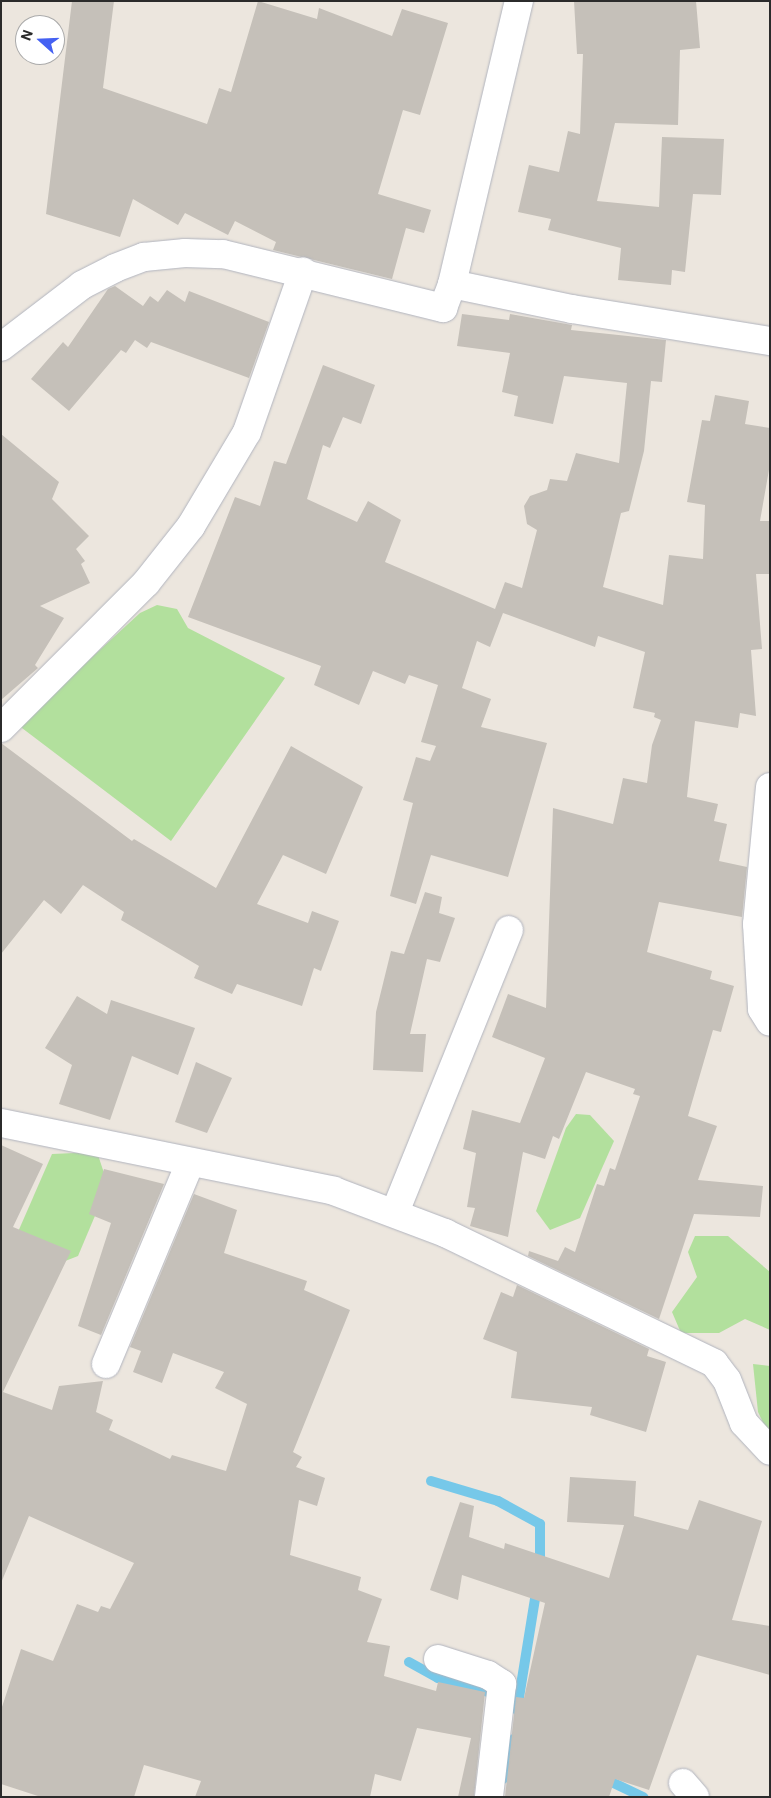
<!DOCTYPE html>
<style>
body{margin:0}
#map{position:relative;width:771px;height:1798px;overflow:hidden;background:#ece6de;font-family:Roboto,sans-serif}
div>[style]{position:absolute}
.green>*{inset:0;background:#b2e09d}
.stream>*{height:10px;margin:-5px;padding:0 5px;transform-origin:5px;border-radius:5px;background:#76c8e9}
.building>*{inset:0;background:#c5c0b9}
.roads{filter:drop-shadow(0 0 1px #b1b4be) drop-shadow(0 0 1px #b1b4be)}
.street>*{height:28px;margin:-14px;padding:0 14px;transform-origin:14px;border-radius:14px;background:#fff}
span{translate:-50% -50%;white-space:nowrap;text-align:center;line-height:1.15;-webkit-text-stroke:4px #fff;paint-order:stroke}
.frame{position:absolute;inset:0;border:2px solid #2b2b2b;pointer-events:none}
.north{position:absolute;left:15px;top:15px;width:50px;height:50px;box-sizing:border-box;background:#fff;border:1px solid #aaa;border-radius:50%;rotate:290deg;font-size:14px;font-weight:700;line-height:20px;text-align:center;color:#2b2b2b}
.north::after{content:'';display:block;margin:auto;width:18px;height:22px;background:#4561f2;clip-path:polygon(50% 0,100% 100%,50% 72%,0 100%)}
</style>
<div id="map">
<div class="green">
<i style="clip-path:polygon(157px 605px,177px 609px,188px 628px,285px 678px,171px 841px,18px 725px,140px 613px)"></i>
<i style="clip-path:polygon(576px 1114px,590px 1115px,614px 1141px,580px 1218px,550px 1230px,536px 1211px,566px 1128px)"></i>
<i style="clip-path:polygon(97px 1152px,108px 1185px,78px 1256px,60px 1263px,14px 1241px,52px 1154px)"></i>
<i style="clip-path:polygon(695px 1236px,728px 1236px,770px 1272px,770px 1330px,745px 1319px,719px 1333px,681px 1333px,672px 1312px,697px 1277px,688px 1252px)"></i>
<i style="clip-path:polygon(753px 1364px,770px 1366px,770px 1437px,758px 1412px)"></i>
</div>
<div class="stream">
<i style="left:431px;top:1481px;width:70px;rotate:16.6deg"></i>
<i style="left:498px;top:1501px;width:48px;rotate:28.7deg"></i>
<i style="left:540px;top:1524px;width:43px;rotate:90deg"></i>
<i style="left:409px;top:1662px;width:33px;rotate:29deg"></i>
<i style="left:438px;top:1678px;width:52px;rotate:15.6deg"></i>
<i style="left:517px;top:1710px;width:126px;rotate:-80.8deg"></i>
<i style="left:601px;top:1777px;width:47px;rotate:25.5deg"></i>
<i style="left:503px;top:1779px;width:41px;rotate:-76deg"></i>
</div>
<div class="building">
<i style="clip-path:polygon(72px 1px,114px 1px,103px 88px,207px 124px,219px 88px,231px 92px,258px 1px,317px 19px,319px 8px,392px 36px,402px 9px,448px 23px,420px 115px,403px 110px,378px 194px,431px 210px,424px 233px,406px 228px,392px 279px,273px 250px,276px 242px,235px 221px,228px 235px,185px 213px,178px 225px,133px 199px,120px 237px,46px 214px)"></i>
<i style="clip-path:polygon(574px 1px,696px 1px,700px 48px,680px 50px,678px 125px,615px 123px,597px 201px,659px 207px,662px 137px,724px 139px,721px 195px,693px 194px,685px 272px,672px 270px,671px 285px,618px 280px,621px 248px,548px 230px,551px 219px,518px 212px,529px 165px,559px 172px,568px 131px,580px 134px,583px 54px,577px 54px)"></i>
<i style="clip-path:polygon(115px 286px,143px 306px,150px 296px,158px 302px,167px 290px,185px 302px,189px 291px,269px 322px,249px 378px,151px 342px,147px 348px,135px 340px,126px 353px,121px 350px,69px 411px,31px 379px,63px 342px,68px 347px,108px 289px)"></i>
<i style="clip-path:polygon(462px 314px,509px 320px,510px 314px,572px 325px,571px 330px,666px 340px,662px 382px,651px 381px,644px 451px,629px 511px,621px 513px,603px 587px,663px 605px,669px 555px,703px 559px,705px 505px,687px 502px,702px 420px,710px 421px,715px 395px,749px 401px,745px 424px,770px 428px,770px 464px,760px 521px,770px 521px,770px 574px,756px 574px,762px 649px,751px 650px,756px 716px,740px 713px,738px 728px,695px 721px,687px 797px,718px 804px,714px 821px,727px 824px,719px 861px,747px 867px,742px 917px,659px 902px,647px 952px,712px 971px,710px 979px,734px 986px,721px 1032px,713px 1030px,688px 1116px,717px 1126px,698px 1180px,763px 1186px,760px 1217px,694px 1214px,659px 1319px,528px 1256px,529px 1251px,558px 1261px,565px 1247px,575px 1252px,597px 1184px,604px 1186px,610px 1168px,615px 1170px,640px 1096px,633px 1094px,635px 1089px,586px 1072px,559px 1139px,553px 1136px,545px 1159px,523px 1152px,508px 1237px,470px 1226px,475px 1208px,467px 1207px,476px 1153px,463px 1149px,472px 1110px,520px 1123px,545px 1058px,492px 1037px,508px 994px,546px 1008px,553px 808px,613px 824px,623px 778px,647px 783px,652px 745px,661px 720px,654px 717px,655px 713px,633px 708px,645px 652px,598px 636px,595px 647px,503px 613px,490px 647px,477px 641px,462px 688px,491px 699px,481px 727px,547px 743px,508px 877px,431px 855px,416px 904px,390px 896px,413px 803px,403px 800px,416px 757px,430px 761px,436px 746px,421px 742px,438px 685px,409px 675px,405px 684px,373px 671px,359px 705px,314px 685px,321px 666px,188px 617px,235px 497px,260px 506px,274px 461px,286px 464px,323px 365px,375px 385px,361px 424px,343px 417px,330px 448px,323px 445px,307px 499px,357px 522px,368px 501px,401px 520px,385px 562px,495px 609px,505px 582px,522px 588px,537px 530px,527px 524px,524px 506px,530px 496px,547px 490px,550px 479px,567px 481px,576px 453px,619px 463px,627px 383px,564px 376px,553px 424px,514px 416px,518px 396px,502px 392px,510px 353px,457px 346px)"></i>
<i style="clip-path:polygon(1px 434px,59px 482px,52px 499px,89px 536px,76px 549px,85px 561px,81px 564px,90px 583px,40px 606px,64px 618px,35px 665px,38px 668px,1px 700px)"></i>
<i style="clip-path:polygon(1px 743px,132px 841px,134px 839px,216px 888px,291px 746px,363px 787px,326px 874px,283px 855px,257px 904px,308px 923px,312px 911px,339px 921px,321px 971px,314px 968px,302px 1006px,237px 984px,232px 994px,194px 978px,199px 966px,121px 920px,124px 912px,83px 885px,61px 914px,44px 900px,1px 954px)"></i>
<i style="clip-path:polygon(425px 892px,442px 897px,439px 913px,455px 918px,440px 962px,427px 959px,410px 1034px,426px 1034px,423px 1072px,373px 1070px,376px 1012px,391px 951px,404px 954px)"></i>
<i style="clip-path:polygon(77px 996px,107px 1014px,111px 1000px,195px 1028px,178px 1075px,132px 1056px,110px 1120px,59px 1104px,72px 1065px,45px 1048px)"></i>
<i style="clip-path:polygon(196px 1062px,232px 1078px,207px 1133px,175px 1122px)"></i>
<i style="clip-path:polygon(1px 1145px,43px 1164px,13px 1227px,71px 1251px,3px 1392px,52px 1410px,59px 1386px,103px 1381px,96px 1412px,113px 1420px,109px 1430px,170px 1459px,172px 1455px,226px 1471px,247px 1404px,215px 1388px,224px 1372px,173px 1353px,162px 1383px,133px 1372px,141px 1351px,130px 1347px,194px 1194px,237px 1210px,224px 1253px,307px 1281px,304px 1290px,350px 1310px,293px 1452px,302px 1457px,296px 1467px,325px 1478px,317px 1506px,299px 1500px,290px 1555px,361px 1577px,358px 1590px,382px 1599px,367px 1642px,390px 1646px,384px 1676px,436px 1691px,438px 1682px,485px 1692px,474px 1797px,458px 1797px,471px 1738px,417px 1728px,401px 1781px,375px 1774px,370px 1797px,195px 1797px,201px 1781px,144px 1765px,134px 1797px,41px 1797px,1px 1784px,1px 1710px,21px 1649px,53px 1661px,77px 1604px,98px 1612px,101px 1606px,110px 1609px,134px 1563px,29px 1516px,1px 1583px)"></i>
<i style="clip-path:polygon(104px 1169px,164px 1184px,101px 1335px,78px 1326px,111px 1223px,89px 1214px)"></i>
<i style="clip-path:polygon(517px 1285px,649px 1349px,647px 1356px,666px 1362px,646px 1432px,590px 1415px,592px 1407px,511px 1398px,517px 1352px,483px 1339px,501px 1292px,513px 1297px)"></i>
<i style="clip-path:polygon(570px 1477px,636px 1481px,634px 1516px,688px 1530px,699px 1500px,762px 1521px,732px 1620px,770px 1626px,770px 1675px,697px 1655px,649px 1790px,615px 1779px,609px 1797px,505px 1797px,516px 1697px,524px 1698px,545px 1603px,462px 1575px,458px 1600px,430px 1590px,460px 1502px,474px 1506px,469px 1537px,504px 1549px,505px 1543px,609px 1578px,624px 1525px,567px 1522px)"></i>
</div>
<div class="roads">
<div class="street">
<i style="left:452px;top:284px;width:123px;rotate:11.8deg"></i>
<i style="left:572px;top:309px;width:201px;rotate:9.2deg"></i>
<i style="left:1px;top:347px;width:102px;rotate:-37.4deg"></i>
<i style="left:82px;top:285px;width:37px;rotate:-27deg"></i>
<i style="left:115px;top:268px;width:31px;rotate:-21deg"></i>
<i style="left:144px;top:257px;width:41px;rotate:-5.6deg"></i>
<i style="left:185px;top:253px;width:38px;rotate:2deg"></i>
<i style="left:223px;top:254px;width:227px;rotate:13.8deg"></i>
<i style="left:443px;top:308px;width:26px;rotate:-69deg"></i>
<i style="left:452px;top:284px;width:291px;rotate:-76.7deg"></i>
<i style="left:1px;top:728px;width:205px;rotate:-45deg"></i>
<i style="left:146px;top:583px;width:73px;rotate:-51.7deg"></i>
<i style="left:191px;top:526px;width:109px;rotate:-59.2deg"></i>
<i style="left:247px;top:432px;width:170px;rotate:-70.7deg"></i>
<i style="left:770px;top:787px;width:138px;rotate:95.4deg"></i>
<i style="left:757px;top:924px;width:85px;rotate:86.6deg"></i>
<i style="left:762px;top:1009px;width:15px;rotate:58deg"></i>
<i style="left:1px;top:1123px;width:340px;rotate:11.5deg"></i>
<i style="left:334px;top:1191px;width:119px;rotate:20.7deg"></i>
<i style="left:445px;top:1233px;width:299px;rotate:25.8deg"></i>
<i style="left:714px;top:1363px;width:21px;rotate:53deg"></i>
<i style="left:727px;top:1380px;width:46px;rotate:68.4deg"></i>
<i style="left:744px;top:1423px;width:38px;rotate:47deg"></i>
<i style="left:395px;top:1212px;width:304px;rotate:-68deg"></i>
<i style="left:106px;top:1364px;width:218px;rotate:-67.3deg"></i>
<i style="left:438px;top:1659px;width:52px;rotate:17.7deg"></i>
<i style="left:488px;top:1675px;width:17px;rotate:33deg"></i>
<i style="left:502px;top:1684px;width:114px;rotate:96.6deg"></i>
<i style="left:683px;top:1783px;width:18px;rotate:49deg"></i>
</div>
</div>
<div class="frame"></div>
<div class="north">N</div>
</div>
